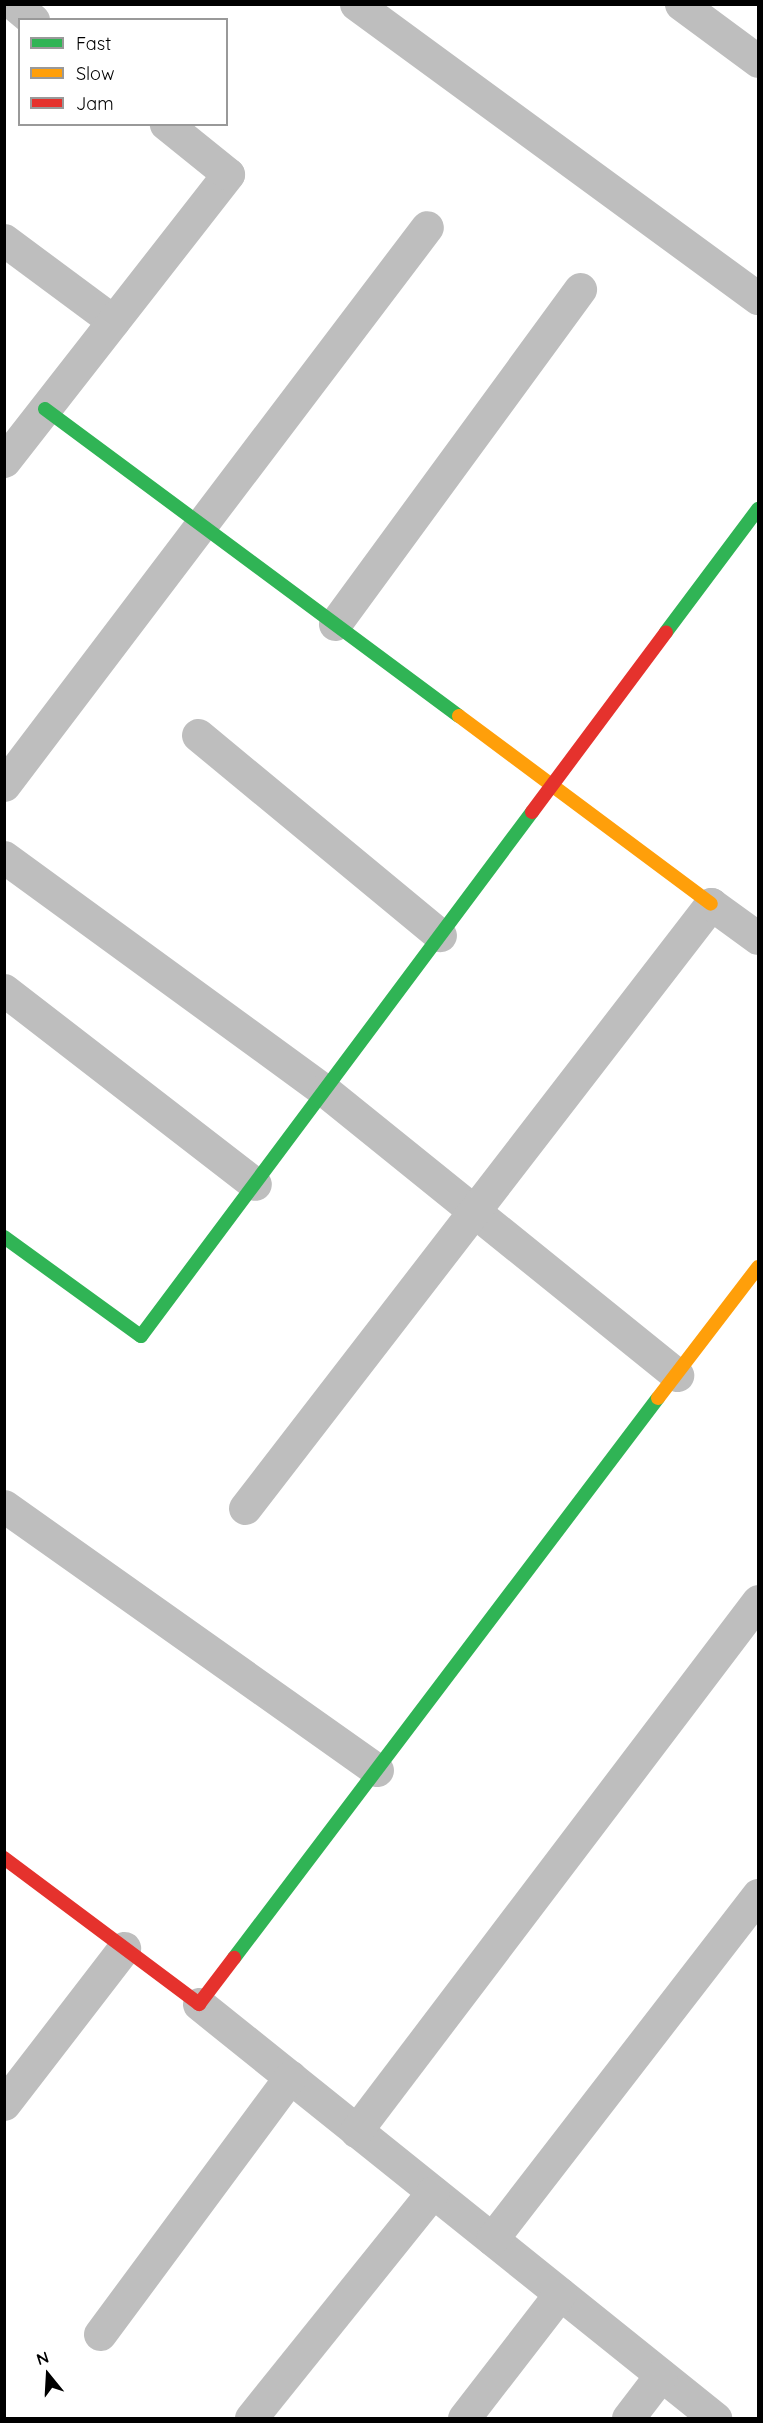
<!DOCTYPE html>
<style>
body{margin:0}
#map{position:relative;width:763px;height:2423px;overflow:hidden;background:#fff;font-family:Quicksand,sans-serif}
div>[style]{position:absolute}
.street>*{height:33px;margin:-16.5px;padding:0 16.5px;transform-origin:16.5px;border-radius:16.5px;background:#bebebe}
.fast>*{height:14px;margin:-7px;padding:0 7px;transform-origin:7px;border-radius:7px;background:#30b455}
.slow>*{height:14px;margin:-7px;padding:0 7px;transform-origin:7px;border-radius:7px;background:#ff9f0a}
.jam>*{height:14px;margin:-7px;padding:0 7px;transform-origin:7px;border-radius:7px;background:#e5322d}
span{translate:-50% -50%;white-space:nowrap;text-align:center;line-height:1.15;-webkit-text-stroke:4.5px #fff;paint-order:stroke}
.frame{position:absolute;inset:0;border:6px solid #000;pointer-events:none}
.legend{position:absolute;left:18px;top:18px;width:210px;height:108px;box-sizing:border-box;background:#fff;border:2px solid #999;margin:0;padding:8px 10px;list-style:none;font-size:18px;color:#000}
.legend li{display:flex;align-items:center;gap:12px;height:30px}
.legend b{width:30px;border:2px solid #999}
.north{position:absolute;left:18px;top:2345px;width:60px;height:60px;-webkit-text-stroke:4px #fff;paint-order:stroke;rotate:342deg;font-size:16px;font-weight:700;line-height:24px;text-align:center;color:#000}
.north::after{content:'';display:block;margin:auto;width:21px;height:27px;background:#000;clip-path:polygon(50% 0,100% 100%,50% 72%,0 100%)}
</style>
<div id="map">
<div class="street">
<i style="left:14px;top:4px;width:25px;rotate:40deg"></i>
<i style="left:356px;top:4px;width:498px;rotate:36.2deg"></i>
<i style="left:681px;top:4px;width:96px;rotate:36.5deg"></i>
<i style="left:4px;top:240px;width:136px;rotate:36.6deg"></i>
<i style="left:4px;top:461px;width:364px;rotate:-52deg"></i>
<i style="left:228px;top:174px;width:80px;rotate:-141.1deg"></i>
<i style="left:335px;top:624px;width:415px;rotate:-53.8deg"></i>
<i style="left:198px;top:735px;width:314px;rotate:39.6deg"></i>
<i style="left:4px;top:785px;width:700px;rotate:-52.84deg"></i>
<i style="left:4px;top:857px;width:396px;rotate:36.1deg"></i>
<i style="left:324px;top:1090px;width:454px;rotate:38.9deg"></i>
<i style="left:4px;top:990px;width:317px;rotate:37.7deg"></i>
<i style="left:4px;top:1506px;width:457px;rotate:35.3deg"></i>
<i style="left:245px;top:1508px;width:763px;rotate:-52.35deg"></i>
<i style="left:711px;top:904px;width:58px;rotate:35.9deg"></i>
<i style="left:199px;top:2004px;width:662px;rotate:38.74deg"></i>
<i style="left:4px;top:2104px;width:197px;rotate:-52.4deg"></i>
<i style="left:356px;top:2131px;width:665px;rotate:-52.82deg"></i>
<i style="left:492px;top:2239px;width:435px;rotate:-52.3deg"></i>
<i style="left:100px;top:2334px;width:320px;rotate:-53.5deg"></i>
<i style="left:251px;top:2418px;width:290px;rotate:-51.2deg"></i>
<i style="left:464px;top:2418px;width:157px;rotate:-52.3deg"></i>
<i style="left:628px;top:2418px;width:54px;rotate:-52.5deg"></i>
</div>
<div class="fast">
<i style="left:45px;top:409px;width:515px;rotate:36.56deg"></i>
<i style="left:666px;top:632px;width:154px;rotate:-53.2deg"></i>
<i style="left:4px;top:1237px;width:169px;rotate:35.9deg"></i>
<i style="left:141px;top:1336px;width:654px;rotate:-53.27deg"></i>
<i style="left:234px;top:1958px;width:702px;rotate:-52.87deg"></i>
</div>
<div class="slow">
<i style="left:459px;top:716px;width:314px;rotate:36.7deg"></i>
<i style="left:658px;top:1398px;width:165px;rotate:-52.6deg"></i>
</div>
<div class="jam">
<i style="left:532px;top:812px;width:224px;rotate:-53.3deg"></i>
<i style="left:4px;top:1858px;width:244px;rotate:36.8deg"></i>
<i style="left:199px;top:2004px;width:58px;rotate:-52.7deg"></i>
</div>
<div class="frame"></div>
<ul class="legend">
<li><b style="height:8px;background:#30b455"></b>Fast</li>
<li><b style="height:8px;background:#ff9f0a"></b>Slow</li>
<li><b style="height:8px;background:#e5322d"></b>Jam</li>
</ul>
<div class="north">N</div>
</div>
